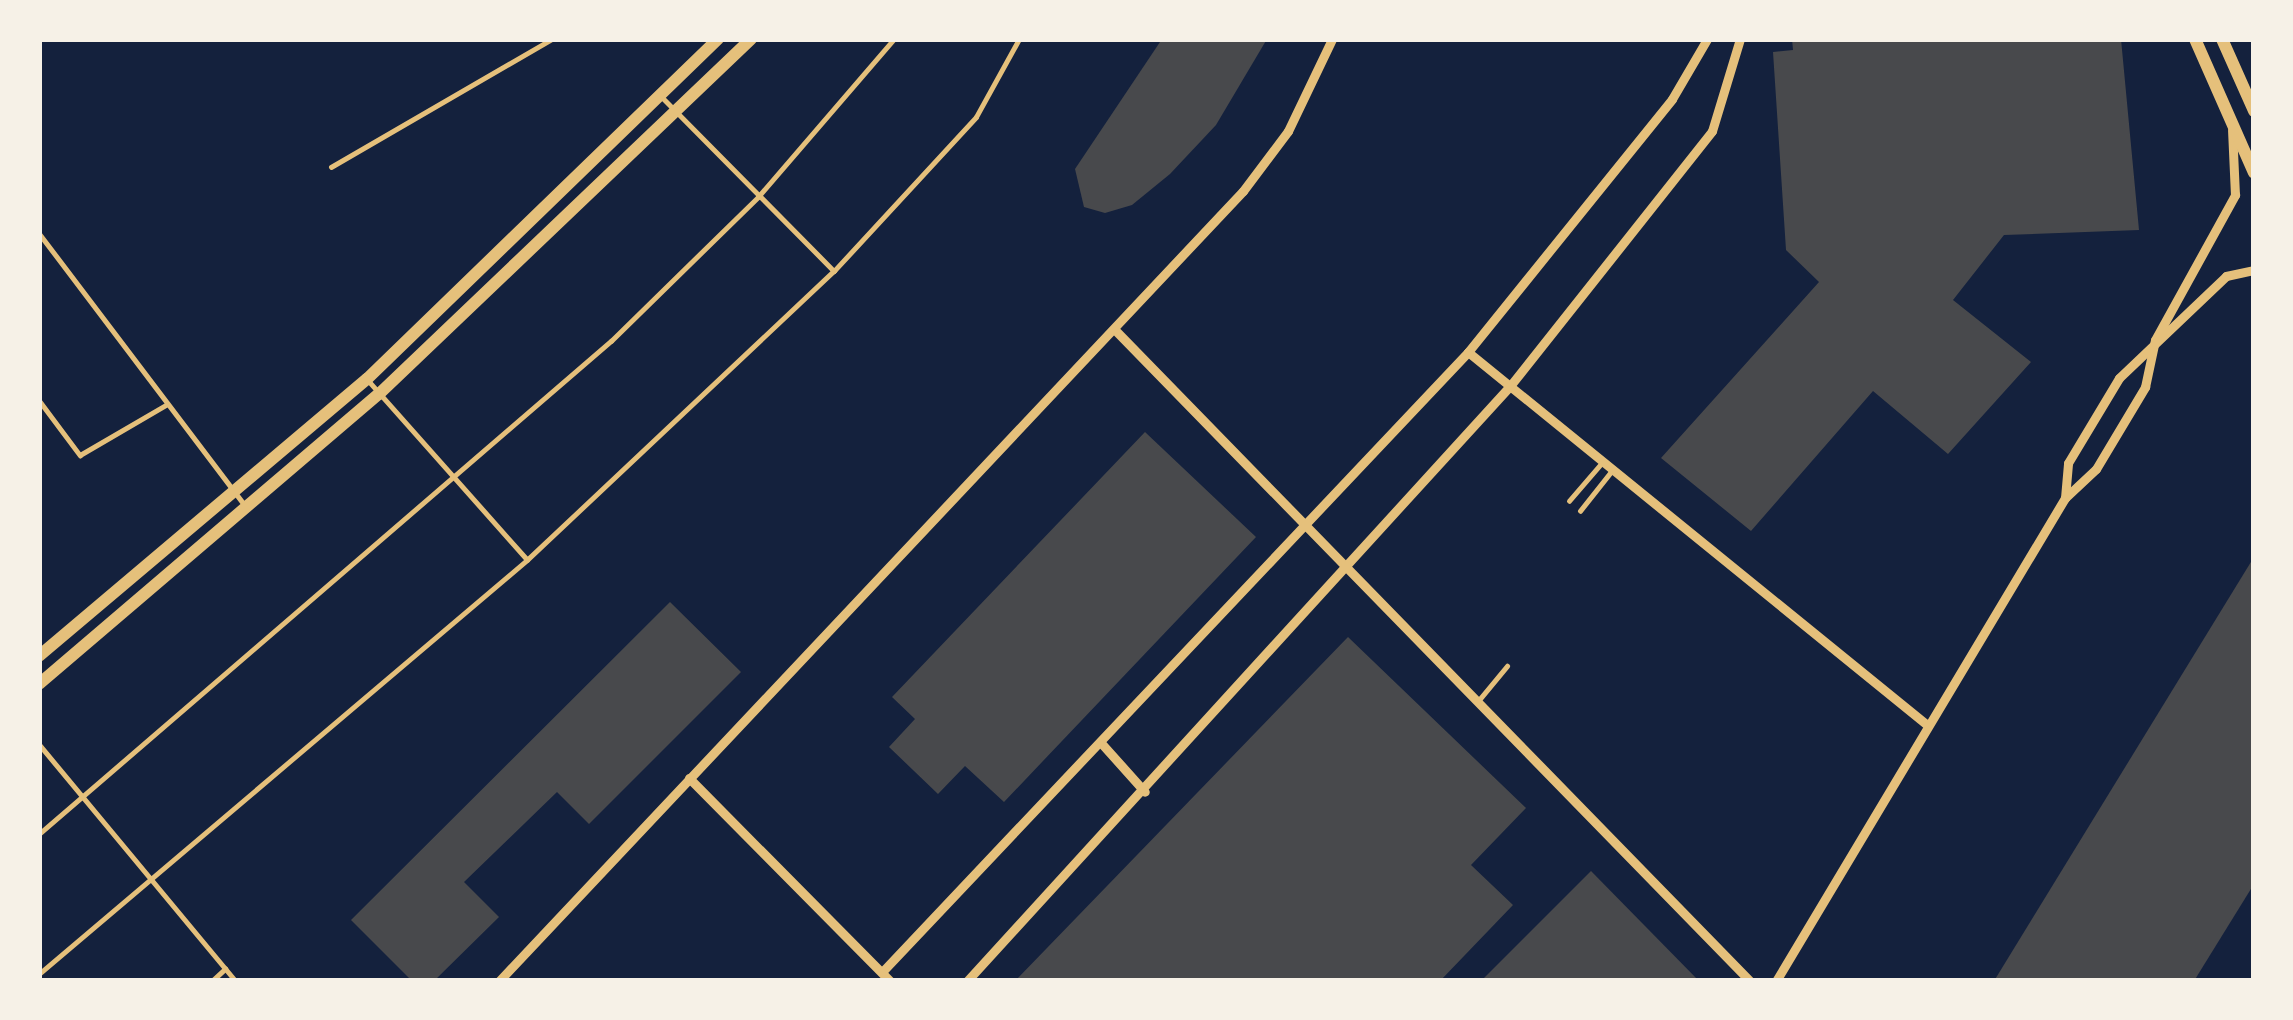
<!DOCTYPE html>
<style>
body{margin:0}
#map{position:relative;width:2293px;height:1020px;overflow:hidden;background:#14213d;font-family:Lora,serif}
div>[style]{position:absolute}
.building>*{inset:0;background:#48494c}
.service>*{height:4.5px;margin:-2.25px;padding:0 2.25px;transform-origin:2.25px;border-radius:2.25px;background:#e5c07b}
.minor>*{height:9px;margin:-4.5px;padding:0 4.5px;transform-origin:4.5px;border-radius:4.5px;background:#e5c07b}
.tertiary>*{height:12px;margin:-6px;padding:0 6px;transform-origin:6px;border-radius:6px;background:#e5c07b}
span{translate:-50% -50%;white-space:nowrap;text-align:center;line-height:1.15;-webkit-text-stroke:12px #f6f1e7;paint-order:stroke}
.frame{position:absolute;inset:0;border:42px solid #f6f1e7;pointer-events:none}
</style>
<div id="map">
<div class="building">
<i style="clip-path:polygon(1162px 39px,1267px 39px,1216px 125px,1170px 174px,1132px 205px,1105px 213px,1084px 207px,1075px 169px)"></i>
<i style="clip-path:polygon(1792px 39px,2121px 39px,2139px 230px,2004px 235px,1953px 300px,2031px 362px,1948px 454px,1873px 391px,1751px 531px,1661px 458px,1819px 282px,1786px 250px,1773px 52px,1793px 50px)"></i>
<i style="clip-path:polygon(1145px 432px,1256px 537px,1004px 802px,965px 766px,938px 794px,889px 747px,915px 719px,892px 697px)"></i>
<i style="clip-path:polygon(2254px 557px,2254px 884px,2194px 981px,1994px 981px)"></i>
<i style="clip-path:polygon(670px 602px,741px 672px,589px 824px,557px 792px,464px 882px,499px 917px,434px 981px,412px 981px,351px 920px)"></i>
<i style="clip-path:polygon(1348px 637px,1526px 808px,1471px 865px,1513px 905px,1440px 981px,1015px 981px)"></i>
<i style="clip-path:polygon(1591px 871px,1699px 981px,1481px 981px)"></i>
</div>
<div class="service">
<i style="left:661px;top:96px;width:246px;rotate:45.3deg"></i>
<i style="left:331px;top:167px;width:255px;rotate:-30.1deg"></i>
<i style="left:39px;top:233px;width:338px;rotate:52.9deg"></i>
<i style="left:367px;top:379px;width:241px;rotate:48.4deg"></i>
<i style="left:39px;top:400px;width:69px;rotate:53.3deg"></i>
<i style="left:80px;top:455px;width:99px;rotate:-30.2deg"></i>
<i style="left:1569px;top:501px;width:48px;rotate:-49.3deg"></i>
<i style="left:1580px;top:511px;width:48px;rotate:-51.7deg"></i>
<i style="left:1479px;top:700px;width:44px;rotate:-50.5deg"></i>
<i style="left:39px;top:744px;width:308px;rotate:50.3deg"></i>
<i style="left:39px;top:834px;width:755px;rotate:-40.76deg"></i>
<i style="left:611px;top:341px;width:206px;rotate:-44.4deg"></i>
<i style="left:758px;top:197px;width:208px;rotate:-49.3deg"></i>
<i style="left:39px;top:974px;width:640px;rotate:-40.31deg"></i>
<i style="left:527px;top:560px;width:422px;rotate:-43.3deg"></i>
<i style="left:834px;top:271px;width:209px;rotate:-47.3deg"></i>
<i style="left:976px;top:117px;width:89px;rotate:-61.1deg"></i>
<i style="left:212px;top:981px;width:18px;rotate:-43deg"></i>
</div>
<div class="minor">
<i style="left:1117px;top:332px;width:907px;rotate:45.72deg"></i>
<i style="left:1468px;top:352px;width:590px;rotate:39.08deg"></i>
<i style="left:2065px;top:498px;width:42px;rotate:-43.1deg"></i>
<i style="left:2096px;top:469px;width:96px;rotate:-59.1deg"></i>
<i style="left:2145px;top:387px;width:48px;rotate:-78deg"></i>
<i style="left:2155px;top:340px;width:166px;rotate:-61.1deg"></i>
<i style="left:2235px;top:195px;width:65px;rotate:-92.6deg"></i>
<i style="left:1102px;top:744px;width:64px;rotate:48.1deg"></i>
<i style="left:689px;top:778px;width:286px;rotate:45.3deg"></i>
<i style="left:882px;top:972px;width:853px;rotate:-46.61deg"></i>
<i style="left:1468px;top:352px;width:325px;rotate:-51.1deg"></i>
<i style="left:1672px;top:99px;width:69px;rotate:-59.7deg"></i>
<i style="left:499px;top:981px;width:1085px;rotate:-46.72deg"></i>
<i style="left:1243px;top:191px;width:75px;rotate:-53.1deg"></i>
<i style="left:1288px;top:131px;width:102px;rotate:-64.4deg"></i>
<i style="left:967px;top:981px;width:806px;rotate:-47.62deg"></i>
<i style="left:1510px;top:386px;width:325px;rotate:-51.6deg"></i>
<i style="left:1712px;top:131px;width:96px;rotate:-73.1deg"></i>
<i style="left:1776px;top:981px;width:563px;rotate:-59.11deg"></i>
<i style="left:2065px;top:498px;width:35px;rotate:-85deg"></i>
<i style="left:2068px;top:463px;width:99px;rotate:-59deg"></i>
<i style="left:2119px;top:378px;width:148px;rotate:-43.6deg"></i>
<i style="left:2226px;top:276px;width:29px;rotate:-12deg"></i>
</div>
<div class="tertiary">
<i style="left:2195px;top:39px;width:146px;rotate:66.2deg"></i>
<i style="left:2222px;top:39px;width:79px;rotate:66deg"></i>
<i style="left:39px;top:656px;width:429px;rotate:-40.2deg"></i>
<i style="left:367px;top:379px;width:489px;rotate:-44.1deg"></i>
<i style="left:39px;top:684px;width:447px;rotate:-40.5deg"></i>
<i style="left:379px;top:394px;width:514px;rotate:-43.66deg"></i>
</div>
<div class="frame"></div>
</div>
